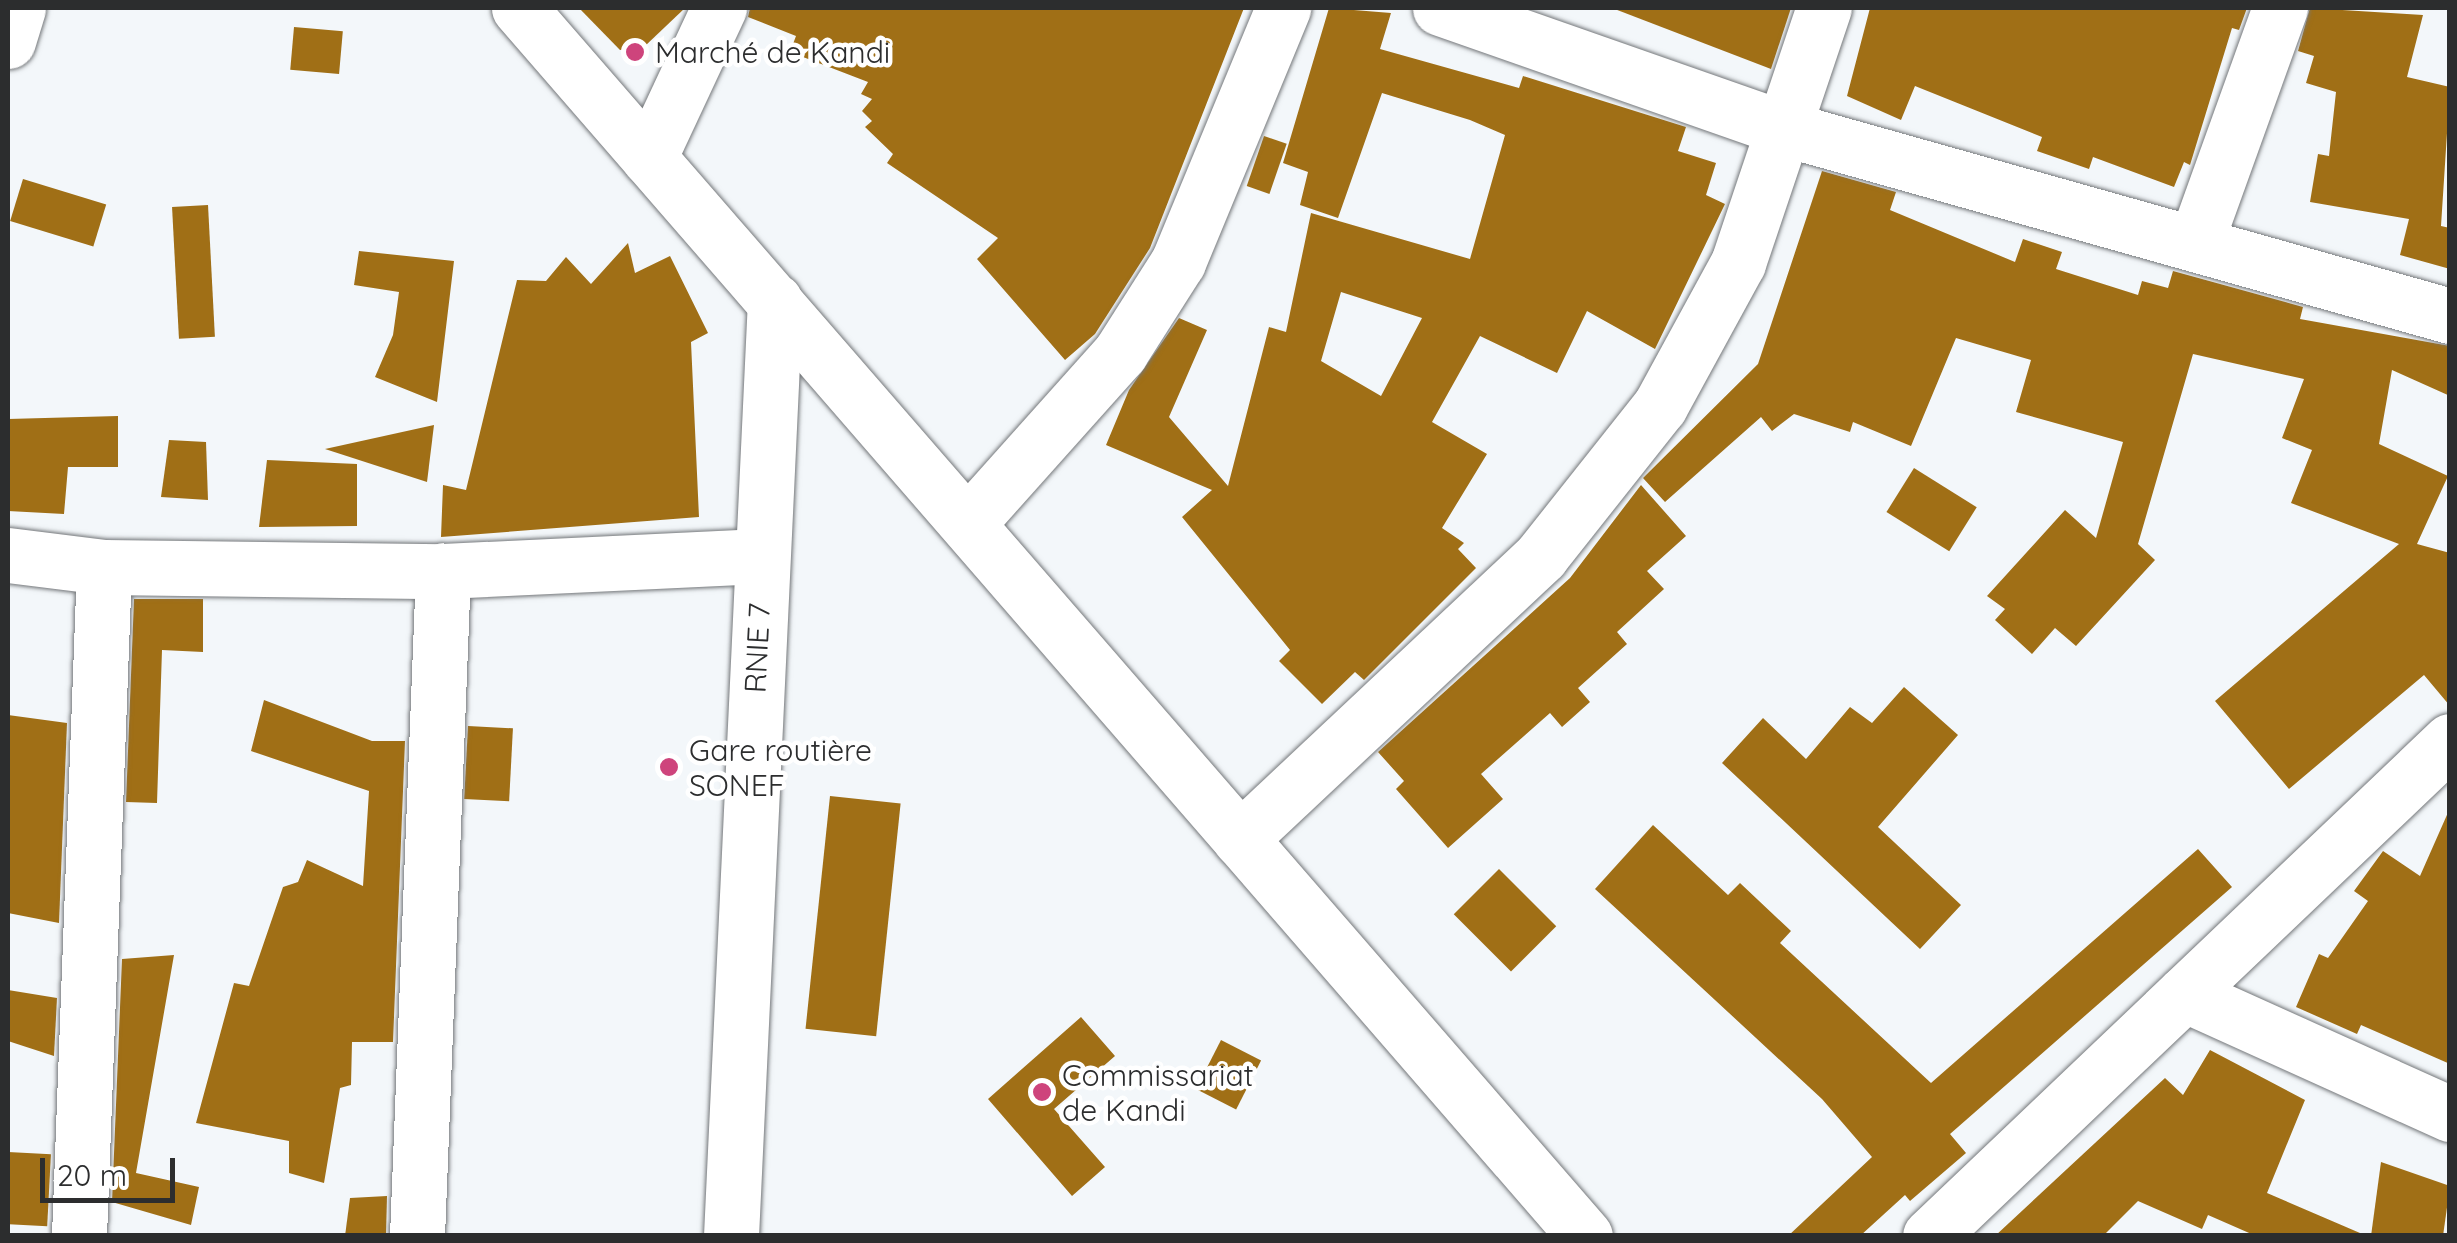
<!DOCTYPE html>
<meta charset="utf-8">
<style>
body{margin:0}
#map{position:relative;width:2457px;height:1243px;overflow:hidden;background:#f3f7fa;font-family:Quicksand,sans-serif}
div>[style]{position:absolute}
.building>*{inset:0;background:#a06f16;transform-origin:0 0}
.roads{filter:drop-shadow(0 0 2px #74777a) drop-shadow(0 0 2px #74777a)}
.minor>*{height:55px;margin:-27.5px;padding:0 27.5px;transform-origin:27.5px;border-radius:27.5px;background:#fff}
.major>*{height:55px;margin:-27.5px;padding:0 27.5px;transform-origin:27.5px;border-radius:27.5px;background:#fff}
.dots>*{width:28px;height:28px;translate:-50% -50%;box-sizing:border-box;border:5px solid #fff;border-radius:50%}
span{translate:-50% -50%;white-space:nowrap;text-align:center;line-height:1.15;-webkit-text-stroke:9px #fff;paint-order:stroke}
.poi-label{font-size:30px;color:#2c2d2e}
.left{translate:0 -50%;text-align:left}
.street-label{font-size:30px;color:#2c2d2e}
.frame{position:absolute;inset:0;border:10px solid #2c2d2e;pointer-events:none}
.scale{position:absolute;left:40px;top:1158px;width:135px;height:45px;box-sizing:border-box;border:5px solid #2c2d2e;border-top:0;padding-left:12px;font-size:30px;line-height:35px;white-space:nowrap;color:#2c2d2e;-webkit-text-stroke:8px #fff;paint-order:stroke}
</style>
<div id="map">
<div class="building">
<i style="clip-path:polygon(579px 8px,685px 8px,645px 46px,620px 50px)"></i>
<i style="clip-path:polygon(750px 8px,1244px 8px,1150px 248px,1095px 334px,1065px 360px,977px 259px,998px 238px,887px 163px,893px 154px,865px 127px,872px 121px,862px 111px,872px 99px,861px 94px,868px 82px,790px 52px,796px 36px,748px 17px)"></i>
<i style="clip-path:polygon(evenodd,1329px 8px,1391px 13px,1380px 49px,1519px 88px,1523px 76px,1686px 127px,1678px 151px,1716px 163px,1706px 195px,1725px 204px,1655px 349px,1587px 311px,1557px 373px,1480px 336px,1432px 422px,1487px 454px,1442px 528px,1464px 543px,1458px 549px,1476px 568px,1364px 680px,1355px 672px,1322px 704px,1279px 661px,1290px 650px,1182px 517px,1212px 490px,1106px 445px,1129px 390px,1179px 318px,1207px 330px,1169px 417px,1228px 486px,1269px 327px,1286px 332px,1311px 213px,1470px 259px,1505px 135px,1470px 120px,1382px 93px,1338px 218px,1300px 205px,1308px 172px,1283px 163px,1329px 8px,1341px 292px,1422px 318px,1381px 396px,1321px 361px,1341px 292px)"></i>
<i style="clip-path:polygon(1612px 8px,1791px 8px,1771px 69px)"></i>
<i style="clip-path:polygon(1870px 8px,2247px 8px,2239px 30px,2232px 28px,2190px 165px,2184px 162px,2174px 187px,2093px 157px,2089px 169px,2037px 151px,2042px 137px,1915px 86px,1901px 120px,1847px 96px)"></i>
<i style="clip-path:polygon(2310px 8px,2423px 15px,2407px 77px,2450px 87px,2441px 226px,2450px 228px,2450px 269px,2400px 255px,2409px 219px,2310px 202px,2318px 154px,2329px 156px,2336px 92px,2306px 83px,2314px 56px,2298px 51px)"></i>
<i style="left:294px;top:27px;width:49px;height:43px;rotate:5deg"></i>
<i style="left:1264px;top:136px;width:24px;height:53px;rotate:19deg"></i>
<i style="clip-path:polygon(1822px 171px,1896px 192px,1890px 210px,2015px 262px,2023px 239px,2062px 252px,2056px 269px,2138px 295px,2142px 281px,2168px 288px,2173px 271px,2303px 307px,2300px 319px,2450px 346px,2450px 396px,2392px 370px,2379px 444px,2448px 476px,2417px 544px,2450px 553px,2450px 706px,2424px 675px,2289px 789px,2215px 701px,2399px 544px,2291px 503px,2312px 450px,2282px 438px,2304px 379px,2193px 354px,2138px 544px,2155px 560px,2076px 646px,2055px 628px,2032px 654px,1995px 620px,2005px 609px,1987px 596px,2065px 510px,2096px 538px,2123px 442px,2016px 412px,2031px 360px,1956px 338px,1911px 446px,1853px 422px,1850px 432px,1794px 414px,1772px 431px,1761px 417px,1665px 502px,1643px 478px,1758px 364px)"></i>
<i style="left:23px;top:179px;width:87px;height:44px;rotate:17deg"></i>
<i style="left:208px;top:205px;width:132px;height:36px;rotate:87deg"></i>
<i style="clip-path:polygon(628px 243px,635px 273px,670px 256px,708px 333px,691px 342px,699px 517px,441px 537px,443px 485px,466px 490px,517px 280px,546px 281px,566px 257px,591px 284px)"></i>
<i style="clip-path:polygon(359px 251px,454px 261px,437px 402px,375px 377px,393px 335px,399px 292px,354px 285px)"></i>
<i style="clip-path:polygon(118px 416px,118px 467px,68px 467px,64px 514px,8px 511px,8px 419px)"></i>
<i style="clip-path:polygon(434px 425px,427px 482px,325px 449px)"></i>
<i style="clip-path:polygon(169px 440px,206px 442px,208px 500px,161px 497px)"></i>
<i style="clip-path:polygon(267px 460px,357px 464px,357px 526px,259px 527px)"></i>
<i style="left:1914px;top:468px;width:74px;height:52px;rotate:32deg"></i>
<i style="clip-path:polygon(1641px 485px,1686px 536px,1647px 571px,1664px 589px,1617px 632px,1627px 644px,1578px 688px,1590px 702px,1562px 727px,1550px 713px,1481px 774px,1503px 799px,1448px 848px,1396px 789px,1404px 781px,1378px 752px,1570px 578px)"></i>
<i style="clip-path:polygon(134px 599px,203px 599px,203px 652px,162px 650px,157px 803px,126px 802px)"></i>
<i style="clip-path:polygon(1904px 687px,1958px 735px,1878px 827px,1961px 905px,1920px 949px,1722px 763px,1763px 718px,1806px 759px,1850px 707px,1872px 723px)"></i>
<i style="clip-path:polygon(264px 700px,372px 741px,405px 741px,393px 1042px,352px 1042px,351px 1085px,340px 1088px,324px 1183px,289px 1173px,289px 1141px,196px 1123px,234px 983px,249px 986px,283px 887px,298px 882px,307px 860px,363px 886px,369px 791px,251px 751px)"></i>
<i style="clip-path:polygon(8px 715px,67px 723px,59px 923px,8px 913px)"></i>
<i style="left:468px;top:726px;width:45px;height:73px;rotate:3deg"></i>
<i style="left:830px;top:796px;width:71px;height:234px;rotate:6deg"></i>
<i style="clip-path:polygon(2450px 808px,2450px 1064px,2361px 1025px,2357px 1034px,2296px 1007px,2319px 954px,2328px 958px,2368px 901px,2354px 891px,2383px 851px,2420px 876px)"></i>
<i style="clip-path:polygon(1653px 825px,1728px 895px,1740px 883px,1791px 931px,1780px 943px,1931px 1083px,2198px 849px,2232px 887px,1950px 1134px,1966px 1153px,1910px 1201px,1905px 1195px,1860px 1236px,1788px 1236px,1872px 1157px,1822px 1099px,1595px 889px)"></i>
<i style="left:1499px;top:869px;width:81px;height:64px;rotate:45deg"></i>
<i style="clip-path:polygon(174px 955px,136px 1173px,199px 1187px,191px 1225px,112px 1202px,122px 959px)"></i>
<i style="clip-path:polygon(8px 990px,57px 998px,54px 1056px,8px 1041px)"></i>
<i style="clip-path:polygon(1081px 1017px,1115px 1056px,1054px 1109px,1105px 1167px,1072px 1196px,988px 1099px)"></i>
<i style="left:1221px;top:1040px;width:45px;height:55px;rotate:27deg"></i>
<i style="clip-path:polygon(2210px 1050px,2305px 1100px,2267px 1193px,2367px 1236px,2256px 1236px,2208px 1215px,2202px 1229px,2138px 1201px,2103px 1236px,1995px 1236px,2165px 1078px,2183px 1095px)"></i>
<i style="left:8px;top:1152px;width:43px;height:72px;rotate:3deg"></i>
<i style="clip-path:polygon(2381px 1162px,2450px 1186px,2443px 1236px,2371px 1236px)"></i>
<i style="clip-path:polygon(387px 1196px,386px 1236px,345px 1236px,350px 1198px)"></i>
</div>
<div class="roads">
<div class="minor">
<i style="left:1440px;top:8px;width:367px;rotate:19.3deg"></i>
<i style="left:1786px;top:129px;width:690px;rotate:15.73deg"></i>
<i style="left:8px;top:41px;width:34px;rotate:-73deg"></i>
<i style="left:649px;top:158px;width:166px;rotate:-65deg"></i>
<i style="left:2195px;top:244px;width:251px;rotate:-70.2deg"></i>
<i style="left:969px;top:522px;width:227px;rotate:-48.2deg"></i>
<i style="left:1120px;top:353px;width:108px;rotate:-57.5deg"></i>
<i style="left:1178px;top:262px;width:275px;rotate:-67.5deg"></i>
<i style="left:8px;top:555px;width:97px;rotate:7.1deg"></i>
<i style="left:104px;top:567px;width:339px;rotate:0.7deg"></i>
<i style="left:443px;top:571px;width:318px;rotate:-2.7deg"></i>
<i style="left:1240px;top:839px;width:413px;rotate:-43.2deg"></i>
<i style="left:1541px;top:556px;width:191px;rotate:-51.6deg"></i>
<i style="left:1660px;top:406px;width:163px;rotate:-61.4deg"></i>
<i style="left:1738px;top:263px;width:269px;rotate:-71.4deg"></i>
<i style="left:2184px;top:994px;width:292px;rotate:24.3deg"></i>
<i style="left:79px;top:1236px;width:669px;rotate:-87.86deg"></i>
<i style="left:417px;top:1236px;width:666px;rotate:-87.76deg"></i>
<i style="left:1930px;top:1236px;width:718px;rotate:-43.59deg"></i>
</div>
<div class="major">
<i style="left:519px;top:8px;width:1626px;rotate:49.04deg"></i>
<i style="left:731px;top:1236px;width:936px;rotate:-87.31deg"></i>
</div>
</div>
<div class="dots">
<i style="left:635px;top:52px;background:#ce447c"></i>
<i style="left:669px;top:767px;background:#ce447c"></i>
<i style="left:1042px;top:1092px;background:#ce447c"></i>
</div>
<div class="poi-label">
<span class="left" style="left:655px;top:52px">Marché de Kandi</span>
<span class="left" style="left:689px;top:767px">Gare routière<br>SONEF</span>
<span class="left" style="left:1062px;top:1092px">Commissariat<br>de Kandi</span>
</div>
<div class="street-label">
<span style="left:757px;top:648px;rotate:-87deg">RNIE 7</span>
</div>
<div class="frame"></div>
<div class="scale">20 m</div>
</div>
